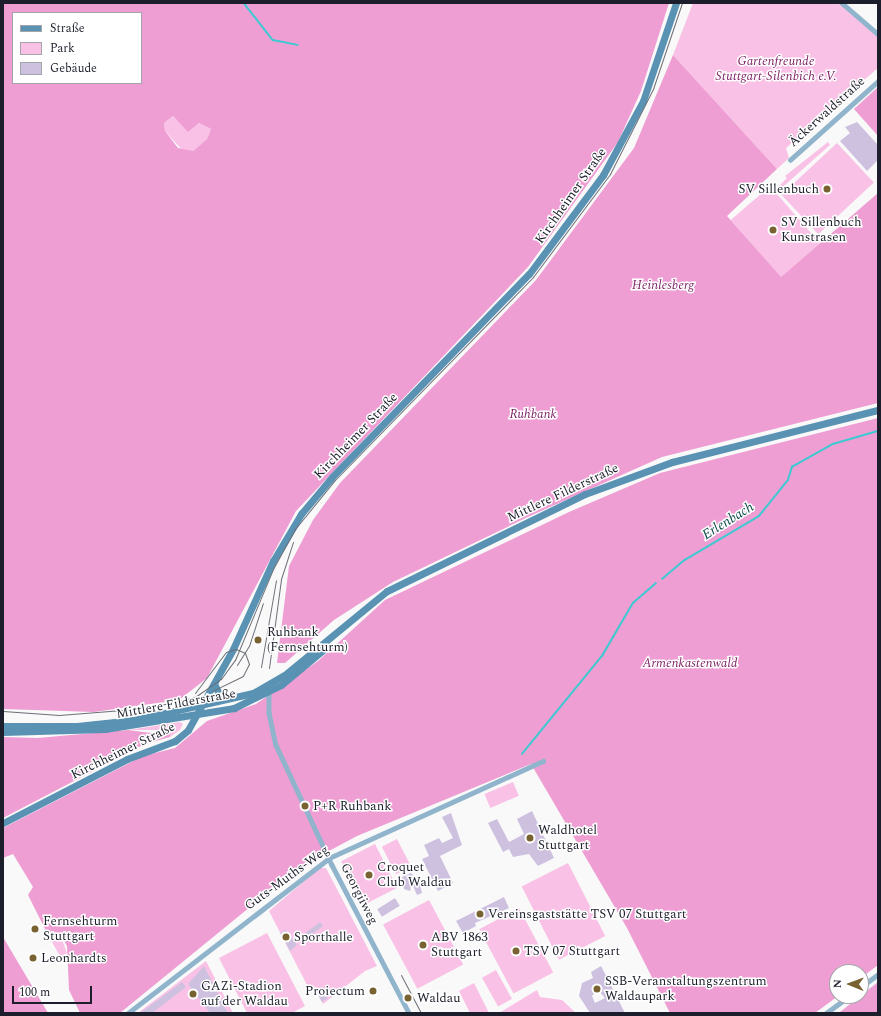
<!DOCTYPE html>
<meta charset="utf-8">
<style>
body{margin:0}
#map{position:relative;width:881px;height:1016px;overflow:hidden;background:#f9f9f9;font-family:Spectral,serif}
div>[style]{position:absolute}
.green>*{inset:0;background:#fac1e6;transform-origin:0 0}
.forest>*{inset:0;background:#ee9ed3}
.stream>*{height:1.5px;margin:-0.75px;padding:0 0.75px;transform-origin:0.75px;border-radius:0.75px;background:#3ec9d1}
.building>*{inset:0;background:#cec1df;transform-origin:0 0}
.street>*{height:4.5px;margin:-2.25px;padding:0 2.25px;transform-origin:2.25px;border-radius:2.25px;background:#8fb4cb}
.secondary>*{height:7px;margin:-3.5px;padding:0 3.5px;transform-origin:3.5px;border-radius:3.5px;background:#5992b3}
.tram>*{height:1px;margin:-0.5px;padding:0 0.5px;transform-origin:0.5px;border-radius:0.5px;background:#6d6f77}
.dots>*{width:11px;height:11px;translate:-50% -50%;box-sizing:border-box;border:2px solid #fff;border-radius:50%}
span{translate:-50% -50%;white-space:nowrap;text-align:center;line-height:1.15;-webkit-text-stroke:3px #fff;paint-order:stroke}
.park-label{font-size:13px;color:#7f2568;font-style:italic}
.street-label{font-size:13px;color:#1c1f2b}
.poi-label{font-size:13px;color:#1c1f2b}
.right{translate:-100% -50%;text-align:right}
.left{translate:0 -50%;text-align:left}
.water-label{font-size:14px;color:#0a484b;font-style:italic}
.frame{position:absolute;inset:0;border:4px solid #1c1f2b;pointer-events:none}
.legend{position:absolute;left:12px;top:12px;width:130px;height:72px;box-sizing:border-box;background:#fff;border:1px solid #a4a5aa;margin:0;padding:5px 7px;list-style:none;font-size:12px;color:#1c1f2b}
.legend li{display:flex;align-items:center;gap:8px;height:20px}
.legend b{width:20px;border:1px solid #a4a5aa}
.north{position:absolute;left:829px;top:964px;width:40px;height:40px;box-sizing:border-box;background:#fff;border:1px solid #a4a5aa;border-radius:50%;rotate:271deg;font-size:11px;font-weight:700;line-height:16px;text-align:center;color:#1c1f2b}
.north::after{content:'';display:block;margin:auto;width:14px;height:18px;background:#796232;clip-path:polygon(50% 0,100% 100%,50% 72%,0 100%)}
.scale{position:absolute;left:12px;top:986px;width:80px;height:18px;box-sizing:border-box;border:2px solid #1c1f2b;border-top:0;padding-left:5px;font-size:12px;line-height:14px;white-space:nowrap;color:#1c1f2b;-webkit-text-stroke:3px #fff;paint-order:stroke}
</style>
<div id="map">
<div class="green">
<i style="clip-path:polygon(693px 3px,838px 3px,878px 37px,878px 68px,786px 148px,789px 158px,777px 169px,673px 55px)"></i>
<i style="clip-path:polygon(173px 116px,188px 131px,199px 123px,211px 129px,207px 139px,193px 151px,183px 151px,165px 131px,164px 123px)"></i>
<i style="clip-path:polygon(828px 142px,830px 145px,777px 192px,775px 190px,787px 178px,785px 176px)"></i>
<i style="left:837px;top:143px;width:54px;height:76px;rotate:47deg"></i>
<i style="left:770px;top:186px;width:76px;height:52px;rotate:49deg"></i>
<i style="clip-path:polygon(180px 722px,183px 724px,180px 730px,170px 737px,170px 730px,128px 730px)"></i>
<i style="left:513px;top:782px;width:15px;height:31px;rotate:67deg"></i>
<i style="left:397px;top:839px;width:31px;height:17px;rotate:63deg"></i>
<i style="left:375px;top:844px;width:49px;height:38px;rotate:63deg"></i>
<i style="left:568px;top:863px;width:82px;height:52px;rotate:63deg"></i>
<i style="clip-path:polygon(320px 868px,326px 868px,377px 966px,365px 971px,323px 1004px,314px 986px,309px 989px,269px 911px)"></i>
<i style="left:429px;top:900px;width:73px;height:52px;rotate:62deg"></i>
<i style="left:519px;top:908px;width:73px;height:45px;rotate:62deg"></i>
<i style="clip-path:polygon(267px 933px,305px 1006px,292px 1013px,247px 1013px,219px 958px)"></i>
<i style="clip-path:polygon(60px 934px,67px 953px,61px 958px,48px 935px)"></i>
<i style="clip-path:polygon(206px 961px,233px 1013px,138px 1013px)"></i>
<i style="left:496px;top:970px;width:33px;height:16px;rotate:61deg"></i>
<i style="clip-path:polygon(474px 983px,489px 1013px,470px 1013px,459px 991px)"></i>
<i style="clip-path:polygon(537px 990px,540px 997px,562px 1000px,576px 1013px,499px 1013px)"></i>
</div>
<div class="forest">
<i style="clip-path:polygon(evenodd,3px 3px,669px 3px,641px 91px,618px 142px,528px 267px,296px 511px,207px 678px,179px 700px,94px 712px,3px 709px,3px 3px,13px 13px,141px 13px,141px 83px,13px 83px,13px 13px,3px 3px,173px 116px,188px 132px,199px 123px,211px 129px,207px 139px,193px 151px,178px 148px,165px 131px,164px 123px,173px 116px)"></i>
<i style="clip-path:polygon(673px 55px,777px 169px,727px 216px,781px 277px,878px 193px,878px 403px,662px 457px,530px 516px,393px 582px,334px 620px,285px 663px,277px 663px,289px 566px,313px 520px,340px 483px,536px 280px,634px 148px)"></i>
<i style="clip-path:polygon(878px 87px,878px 136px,854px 109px)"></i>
<i style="clip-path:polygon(878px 418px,878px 965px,861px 978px,861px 972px,837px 972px,838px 996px,815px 1013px,670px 1013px,627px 928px,531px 764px,357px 836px,327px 852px,250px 907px,120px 1013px,80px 1013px,69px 990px,67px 946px,60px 934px,48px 935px,28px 895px,33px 887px,13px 854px,3px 858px,3px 828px,143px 756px,175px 748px,207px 721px,256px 704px,318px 661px,385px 600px,569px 512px,660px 473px)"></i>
<i style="clip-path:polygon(128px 730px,151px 733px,170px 730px,170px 737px,145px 744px,3px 818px,3px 737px,37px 738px)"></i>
<i style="clip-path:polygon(3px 937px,48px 1013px,3px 1013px)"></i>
<i style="clip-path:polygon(878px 982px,878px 1013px,840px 1013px,840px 1012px)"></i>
</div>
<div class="stream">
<i style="left:244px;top:3px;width:47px;rotate:51.9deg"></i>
<i style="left:273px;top:40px;width:25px;rotate:11deg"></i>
<i style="left:662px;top:579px;width:30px;rotate:-40deg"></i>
<i style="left:685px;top:560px;width:86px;rotate:-30.7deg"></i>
<i style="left:759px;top:516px;width:46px;rotate:-51.1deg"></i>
<i style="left:788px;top:480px;width:14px;rotate:-73deg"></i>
<i style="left:792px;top:467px;width:47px;rotate:-29.3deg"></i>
<i style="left:833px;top:444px;width:47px;rotate:-16.1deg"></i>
<i style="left:522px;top:754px;width:127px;rotate:-50.8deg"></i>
<i style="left:602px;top:656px;width:61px;rotate:-59.7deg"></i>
<i style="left:633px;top:603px;width:30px;rotate:-41deg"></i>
</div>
<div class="building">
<i style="clip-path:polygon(857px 122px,878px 145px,878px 160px,867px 171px,840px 141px,850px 133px,845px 127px)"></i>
<i style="clip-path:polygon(532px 811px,554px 858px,538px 866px,529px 854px,513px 857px,509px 849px,503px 852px,488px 823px,497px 819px,509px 842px,524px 834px,517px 819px)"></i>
<i style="clip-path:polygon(451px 813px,462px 845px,440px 856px,453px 883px,438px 891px,422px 859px,429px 856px,424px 845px,439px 838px,442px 843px,453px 838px,442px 817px)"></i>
<i style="clip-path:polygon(411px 873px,419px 881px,422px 893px,417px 895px,412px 884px,410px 891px,404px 889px,402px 877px)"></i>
<i style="clip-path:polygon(504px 897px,509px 908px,475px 923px,476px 926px,463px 933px,456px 921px)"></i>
<i style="left:395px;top:898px;width:9px;height:21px;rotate:58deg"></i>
<i style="left:320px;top:922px;width:5px;height:25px;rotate:53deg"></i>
<i style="clip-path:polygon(286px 930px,297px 945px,290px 951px,280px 933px)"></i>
<i style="clip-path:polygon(204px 966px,228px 1013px,210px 1013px,188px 984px)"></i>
<i style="clip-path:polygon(evenodd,601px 966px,625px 1013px,590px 1013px,579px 996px,582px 983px,593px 978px,591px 972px,601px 966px,598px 990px,605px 998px,595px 1003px,592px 996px,598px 990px)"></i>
<i style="clip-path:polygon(182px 982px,186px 987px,152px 1013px,140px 1013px)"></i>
<i style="left:322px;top:987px;width:13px;height:7px;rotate:63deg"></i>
</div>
<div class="street">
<i style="left:842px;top:3px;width:48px;rotate:40.7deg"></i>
<i style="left:790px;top:160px;width:118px;rotate:-41.9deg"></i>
<i style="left:269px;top:692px;width:21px;rotate:90deg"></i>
<i style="left:269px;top:713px;width:33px;rotate:78deg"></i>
<i style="left:276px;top:745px;width:132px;rotate:65deg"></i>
<i style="left:332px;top:865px;width:167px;rotate:62.5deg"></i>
<i style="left:861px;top:987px;width:21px;rotate:-37deg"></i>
<i style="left:128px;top:1013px;width:254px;rotate:-37.6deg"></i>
<i style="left:329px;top:858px;width:235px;rotate:-24.4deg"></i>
<i style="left:826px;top:1013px;width:29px;rotate:-36deg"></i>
</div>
<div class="secondary">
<i style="left:214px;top:684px;width:15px;rotate:62deg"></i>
<i style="left:221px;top:697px;width:10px"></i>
<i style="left:3px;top:726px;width:74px"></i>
<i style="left:77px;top:726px;width:57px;rotate:-6deg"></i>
<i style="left:134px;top:720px;width:122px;rotate:-12.8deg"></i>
<i style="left:253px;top:693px;width:39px;rotate:-30deg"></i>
<i style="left:287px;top:673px;width:129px;rotate:-39.4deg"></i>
<i style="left:387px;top:591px;width:220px;rotate:-26.1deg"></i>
<i style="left:585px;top:494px;width:93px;rotate:-20.2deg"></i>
<i style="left:672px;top:462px;width:212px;rotate:-14.2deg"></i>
<i style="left:3px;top:732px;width:102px;rotate:-1.7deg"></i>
<i style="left:105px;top:729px;width:131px;rotate:-9.2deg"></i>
<i style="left:234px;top:708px;width:52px;rotate:-26.1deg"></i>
<i style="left:281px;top:685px;width:55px;rotate:-39.8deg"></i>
<i style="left:3px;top:823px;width:140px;rotate:-27.3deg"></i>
<i style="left:127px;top:759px;width:51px;rotate:-20.6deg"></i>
<i style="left:175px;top:741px;width:17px;rotate:-40deg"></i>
<i style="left:188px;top:730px;width:93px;rotate:-60.9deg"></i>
<i style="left:233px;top:649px;width:97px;rotate:-65.6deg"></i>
<i style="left:273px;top:561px;width:55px;rotate:-59.2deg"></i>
<i style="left:301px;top:514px;width:48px;rotate:-50deg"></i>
<i style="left:332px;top:477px;width:283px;rotate:-45.9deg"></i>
<i style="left:529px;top:274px;width:124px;rotate:-53.2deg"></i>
<i style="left:603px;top:175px;width:84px;rotate:-61.6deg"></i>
<i style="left:643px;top:101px;width:103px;rotate:-71.4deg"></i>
</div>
<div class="tram">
<i style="left:237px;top:665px;width:22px;rotate:-58deg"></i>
<i style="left:249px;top:646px;width:45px;rotate:-72deg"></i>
<i style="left:261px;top:667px;width:88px;rotate:-80.2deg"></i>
<i style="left:269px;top:668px;width:90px;rotate:-82.3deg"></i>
<i style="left:281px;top:579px;width:39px;rotate:-72deg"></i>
<i style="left:195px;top:693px;width:51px;rotate:-52.9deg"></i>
<i style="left:226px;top:652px;width:10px;rotate:-17deg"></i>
<i style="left:236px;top:649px;width:10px;rotate:24deg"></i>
<i style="left:245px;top:653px;width:12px;rotate:70deg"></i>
<i style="left:249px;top:664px;width:13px;rotate:117deg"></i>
<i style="left:243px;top:676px;width:34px;rotate:154deg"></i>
<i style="left:3px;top:711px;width:56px;rotate:4.1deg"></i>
<i style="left:59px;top:715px;width:89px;rotate:-4.5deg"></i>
<i style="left:148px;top:708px;width:48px;rotate:-13.2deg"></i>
<i style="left:195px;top:697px;width:32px;rotate:-35deg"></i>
<i style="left:221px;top:679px;width:24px;rotate:-54deg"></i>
<i style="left:235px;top:660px;width:99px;rotate:-67.3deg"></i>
<i style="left:273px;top:569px;width:46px;rotate:-61.2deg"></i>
<i style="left:295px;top:529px;width:63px;rotate:-50.8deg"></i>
<i style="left:335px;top:480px;width:284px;rotate:-45.7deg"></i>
<i style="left:533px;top:277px;width:129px;rotate:-53.2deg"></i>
<i style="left:610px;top:174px;width:95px;rotate:-63.2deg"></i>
<i style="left:653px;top:89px;width:91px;rotate:-71.4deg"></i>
<i style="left:401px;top:975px;width:43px;rotate:62.2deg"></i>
</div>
<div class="dots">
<i style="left:827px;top:189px;background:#796232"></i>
<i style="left:773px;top:230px;background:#796232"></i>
<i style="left:258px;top:640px;background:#796232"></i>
<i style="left:305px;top:806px;background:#796232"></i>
<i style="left:530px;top:838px;background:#796232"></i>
<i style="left:369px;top:875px;background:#796232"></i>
<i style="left:480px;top:914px;background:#796232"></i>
<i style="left:35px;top:929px;background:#796232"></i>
<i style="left:286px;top:937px;background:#796232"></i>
<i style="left:423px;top:945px;background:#796232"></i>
<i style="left:516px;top:951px;background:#796232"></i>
<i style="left:33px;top:958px;background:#796232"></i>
<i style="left:597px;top:989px;background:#796232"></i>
<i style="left:373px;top:991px;background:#796232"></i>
<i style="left:193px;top:994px;background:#796232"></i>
<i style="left:408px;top:998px;background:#796232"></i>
</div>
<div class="park-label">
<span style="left:776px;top:69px">Gartenfreunde<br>Stuttgart-Silenbich e.V.</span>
<span style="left:663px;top:285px">Heinlesberg</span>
<span style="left:533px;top:414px">Ruhbank</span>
<span style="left:690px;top:663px">Armenkastenwald</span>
</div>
<div class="street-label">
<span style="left:827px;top:112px;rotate:-42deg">Äckerwaldstraße</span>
<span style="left:571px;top:196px;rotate:-55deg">Kirchheimer Straße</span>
<span style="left:356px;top:436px;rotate:-46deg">Kirchheimer Straße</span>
<span style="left:563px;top:493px;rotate:-25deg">Mittlere Filderstraße</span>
<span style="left:176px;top:704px;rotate:-10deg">Mittlere Filderstraße</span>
<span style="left:123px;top:751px;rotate:-26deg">Kirchheimer Straße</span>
<span style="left:287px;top:878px;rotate:-36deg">Guts-Muths-Weg</span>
<span style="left:359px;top:894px;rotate:63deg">Georgiiweg</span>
</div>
<div class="poi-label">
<span class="right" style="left:819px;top:189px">SV Sillenbuch</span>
<span class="left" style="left:781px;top:230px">SV Sillenbuch<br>Kunstrasen</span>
<span class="left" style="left:267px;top:640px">Ruhbank<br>(Fernsehturm)</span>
<span class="left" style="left:313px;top:806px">P+R Ruhbank</span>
<span class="left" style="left:538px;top:838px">Waldhotel<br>Stuttgart</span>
<span class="left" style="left:377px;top:875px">Croquet<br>Club Waldau</span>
<span class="left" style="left:488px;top:914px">Vereinsgaststätte TSV 07 Stuttgart</span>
<span class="left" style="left:43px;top:929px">Fernsehturm<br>Stuttgart</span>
<span class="left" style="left:294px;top:937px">Sporthalle</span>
<span class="left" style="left:431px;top:945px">ABV 1863<br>Stuttgart</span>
<span class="left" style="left:524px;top:951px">TSV 07 Stuttgart</span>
<span class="left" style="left:41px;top:958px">Leonhardts</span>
<span class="left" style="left:605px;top:989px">SSB-Veranstaltungszentrum<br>Waldaupark</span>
<span class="left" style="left:201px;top:994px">GAZi-Stadion<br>auf der Waldau</span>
<span class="right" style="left:365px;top:991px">Proiectum</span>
<span class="left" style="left:417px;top:998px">Waldau</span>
</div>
<div class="water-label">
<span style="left:728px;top:521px;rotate:-32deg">Erlenbach</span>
</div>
<div class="frame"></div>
<ul class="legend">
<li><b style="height:5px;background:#5992b3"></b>Straße</li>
<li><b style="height:11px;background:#fac1e6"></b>Park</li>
<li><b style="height:11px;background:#cec1df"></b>Gebäude</li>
</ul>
<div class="north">N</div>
<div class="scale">100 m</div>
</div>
